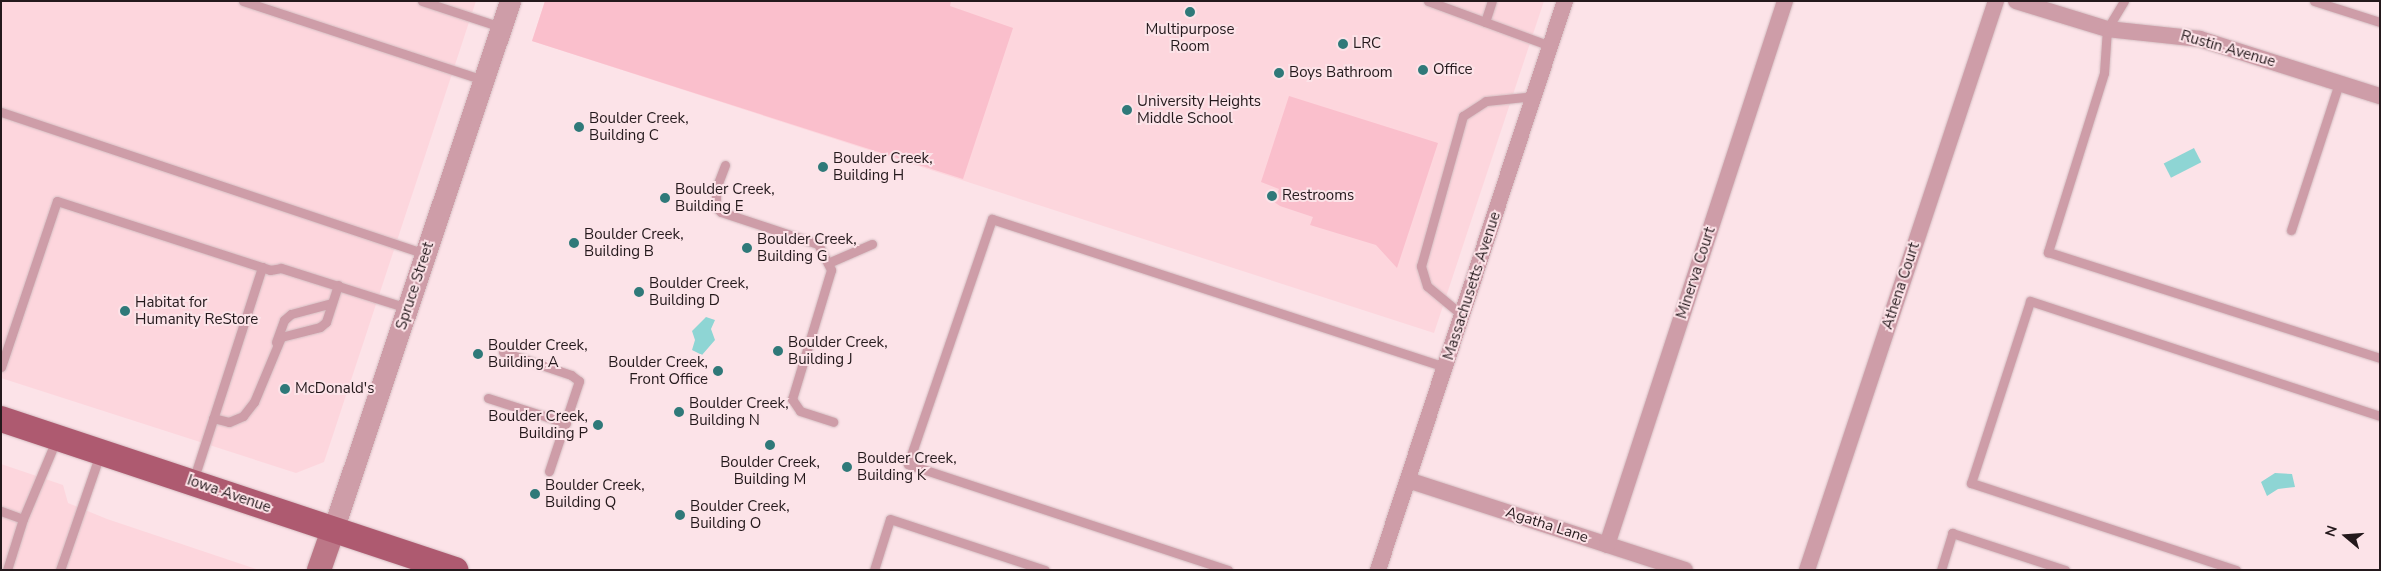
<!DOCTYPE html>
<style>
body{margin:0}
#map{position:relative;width:2381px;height:571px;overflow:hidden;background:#fce3e8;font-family:"Nunito Sans",sans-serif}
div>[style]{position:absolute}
.built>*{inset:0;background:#fdd6dd}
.green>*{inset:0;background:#fabfcc}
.water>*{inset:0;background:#8ed5d4;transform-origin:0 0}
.roads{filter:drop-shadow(0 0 1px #d5bfc3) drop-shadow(0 0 1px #d5bfc3)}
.service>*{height:9px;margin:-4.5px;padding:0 4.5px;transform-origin:4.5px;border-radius:4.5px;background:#ce9da8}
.minor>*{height:16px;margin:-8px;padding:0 8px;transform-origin:8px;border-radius:8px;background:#ce9da8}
.tertiary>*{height:21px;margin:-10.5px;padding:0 10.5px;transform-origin:10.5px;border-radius:10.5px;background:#ce9da8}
.secondary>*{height:24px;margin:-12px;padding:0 12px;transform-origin:12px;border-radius:12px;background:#bc7787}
.primary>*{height:26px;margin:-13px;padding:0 13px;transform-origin:13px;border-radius:13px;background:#ae5a70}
.dots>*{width:14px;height:14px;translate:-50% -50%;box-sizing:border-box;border:2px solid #fce3e8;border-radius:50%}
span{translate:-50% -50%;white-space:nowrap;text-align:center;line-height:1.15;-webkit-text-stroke:4px #fce3e8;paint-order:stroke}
.poi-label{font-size:15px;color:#24191c}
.left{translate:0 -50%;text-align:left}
.right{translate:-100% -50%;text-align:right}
.street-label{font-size:15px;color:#24191c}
.frame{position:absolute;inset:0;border:2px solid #24191c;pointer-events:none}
.north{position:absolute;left:2321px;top:511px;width:50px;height:50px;-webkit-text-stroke:4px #fce3e8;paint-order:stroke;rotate:288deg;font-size:14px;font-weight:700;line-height:20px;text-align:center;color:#24191c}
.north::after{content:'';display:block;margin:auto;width:18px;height:22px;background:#24191c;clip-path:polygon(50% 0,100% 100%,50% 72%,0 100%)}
</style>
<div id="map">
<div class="built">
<i style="clip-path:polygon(1px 1px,476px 1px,324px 462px,296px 473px,1px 378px)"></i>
<i style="clip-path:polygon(545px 1px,1544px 1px,1434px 333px,532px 41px)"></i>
<i style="clip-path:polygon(1px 464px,63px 485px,68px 503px,107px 519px,259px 570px,1px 570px)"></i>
</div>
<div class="green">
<i style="clip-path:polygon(545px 1px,951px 1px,950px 6px,1013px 28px,963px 179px,532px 41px)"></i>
<i style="clip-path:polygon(1289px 96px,1438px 143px,1397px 268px,1376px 245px,1310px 225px,1313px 217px,1280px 206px,1274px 202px,1279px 189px,1261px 182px)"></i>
</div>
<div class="water">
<i style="left:2194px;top:148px;width:16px;height:34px;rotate:63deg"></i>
<i style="clip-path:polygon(706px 317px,715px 320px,711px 329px,715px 340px,702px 355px,692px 350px,695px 340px,692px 331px)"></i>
<i style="clip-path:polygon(2275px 473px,2292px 474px,2295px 487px,2278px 489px,2267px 496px,2261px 482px)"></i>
</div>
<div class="roads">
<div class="service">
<i style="left:243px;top:1px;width:253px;rotate:18.2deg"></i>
<i style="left:422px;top:1px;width:83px;rotate:18.2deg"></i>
<i style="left:1428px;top:1px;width:130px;rotate:20.2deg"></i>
<i style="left:2124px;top:1px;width:33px;rotate:121deg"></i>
<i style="left:2107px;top:29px;width:44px;rotate:93.9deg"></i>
<i style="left:2104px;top:73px;width:188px;rotate:107.4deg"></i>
<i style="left:2048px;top:252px;width:349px;rotate:17.7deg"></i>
<i style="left:2314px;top:1px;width:69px;rotate:17.7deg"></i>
<i style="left:1485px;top:22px;width:22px;rotate:-72deg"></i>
<i style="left:1px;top:112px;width:447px;rotate:18.5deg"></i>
<i style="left:725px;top:165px;width:26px;rotate:111deg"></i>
<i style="left:716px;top:189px;width:18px;rotate:90deg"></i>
<i style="left:716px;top:207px;width:7px;rotate:45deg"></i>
<i style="left:721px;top:212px;width:102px;rotate:18.3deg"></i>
<i style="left:818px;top:244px;width:29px;rotate:63deg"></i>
<i style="left:831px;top:270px;width:135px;rotate:106.8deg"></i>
<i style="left:792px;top:399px;width:14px;rotate:56deg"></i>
<i style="left:800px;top:411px;width:35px;rotate:18deg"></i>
<i style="left:2291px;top:230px;width:155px;rotate:-71.9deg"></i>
<i style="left:828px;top:263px;width:48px;rotate:-23.4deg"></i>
<i style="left:1462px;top:315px;width:45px;rotate:-140.4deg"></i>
<i style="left:1427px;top:286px;width:21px;rotate:-107deg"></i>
<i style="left:1421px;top:266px;width:156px;rotate:-74.4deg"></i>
<i style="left:1463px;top:116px;width:27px;rotate:-33deg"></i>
<i style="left:1486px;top:101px;width:48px;rotate:-5.9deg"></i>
<i style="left:276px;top:342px;width:23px;rotate:-70deg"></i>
<i style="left:284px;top:320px;width:9px;rotate:-41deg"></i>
<i style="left:291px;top:314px;width:42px;rotate:-15deg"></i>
<i style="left:503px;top:352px;width:72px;rotate:18.7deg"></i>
<i style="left:571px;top:375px;width:10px;rotate:37deg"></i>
<i style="left:579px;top:381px;width:95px;rotate:108.4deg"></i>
<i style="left:1px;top:367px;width:175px;rotate:-71.4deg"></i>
<i style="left:57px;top:201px;width:224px;rotate:17.9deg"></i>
<i style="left:270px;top:270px;width:11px;rotate:-10deg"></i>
<i style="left:281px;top:268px;width:132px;rotate:17.6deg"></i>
<i style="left:488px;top:398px;width:82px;rotate:17.8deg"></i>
<i style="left:213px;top:418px;width:16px;rotate:14deg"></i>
<i style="left:229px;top:422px;width:15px;rotate:-23deg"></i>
<i style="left:243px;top:416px;width:18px;rotate:-52deg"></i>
<i style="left:254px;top:402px;width:70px;rotate:-67.4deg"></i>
<i style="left:281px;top:337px;width:40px;rotate:-14.4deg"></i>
<i style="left:320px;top:327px;width:8px;rotate:-40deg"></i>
<i style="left:326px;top:322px;width:39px;rotate:-72deg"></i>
<i style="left:193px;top:481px;width:225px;rotate:-72.1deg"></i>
<i style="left:1px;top:511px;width:23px;rotate:20deg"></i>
<i style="left:23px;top:519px;width:86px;rotate:-67.3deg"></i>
<i style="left:7px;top:570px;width:53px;rotate:-72.6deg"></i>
<i style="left:60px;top:570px;width:123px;rotate:-71deg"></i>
<i style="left:874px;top:570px;width:53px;rotate:-72.6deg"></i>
<i style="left:890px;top:519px;width:163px;rotate:18.2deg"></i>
<i style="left:1228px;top:570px;width:337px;rotate:-161.7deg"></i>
<i style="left:908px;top:464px;width:259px;rotate:-71.1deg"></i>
<i style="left:992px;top:219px;width:477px;rotate:18.1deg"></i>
<i style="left:1941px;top:570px;width:39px;rotate:-73deg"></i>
<i style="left:1952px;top:533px;width:119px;rotate:18.1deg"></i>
<i style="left:2236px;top:570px;width:279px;rotate:-161.8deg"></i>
<i style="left:1971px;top:483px;width:191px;rotate:-72deg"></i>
<i style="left:2030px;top:301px;width:368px;rotate:18.2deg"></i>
</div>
<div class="minor">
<i style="left:2016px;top:1px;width:95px;rotate:17.1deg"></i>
<i style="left:2107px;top:29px;width:94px;rotate:6.1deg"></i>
<i style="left:2200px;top:39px;width:189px;rotate:17.6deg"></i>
<i style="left:1408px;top:480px;width:291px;rotate:18deg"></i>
<i style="left:1607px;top:545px;width:572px;rotate:-71.88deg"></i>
<i style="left:1378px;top:570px;width:599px;rotate:-71.81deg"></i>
<i style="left:1807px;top:570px;width:600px;rotate:-71.63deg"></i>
</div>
<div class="tertiary">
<i style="left:333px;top:530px;width:558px;rotate:-71.5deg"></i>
</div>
<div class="secondary">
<i style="left:319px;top:570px;width:42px;rotate:-70.7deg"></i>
</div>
<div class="primary">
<i style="left:1px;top:419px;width:479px;rotate:18.4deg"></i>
</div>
</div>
<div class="dots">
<i style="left:1190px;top:12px;background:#2f7979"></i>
<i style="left:1343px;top:44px;background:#2f7979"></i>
<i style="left:1423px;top:70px;background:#2f7979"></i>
<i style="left:1279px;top:73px;background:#2f7979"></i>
<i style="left:1127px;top:110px;background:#2f7979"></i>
<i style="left:579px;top:127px;background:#2f7979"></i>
<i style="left:823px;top:167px;background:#2f7979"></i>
<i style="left:1272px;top:196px;background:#2f7979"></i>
<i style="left:665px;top:198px;background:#2f7979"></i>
<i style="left:574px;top:243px;background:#2f7979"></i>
<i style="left:747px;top:248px;background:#2f7979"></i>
<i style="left:639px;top:292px;background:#2f7979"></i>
<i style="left:125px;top:311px;background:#2f7979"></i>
<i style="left:778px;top:351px;background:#2f7979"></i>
<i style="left:478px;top:354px;background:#2f7979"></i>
<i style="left:718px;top:371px;background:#2f7979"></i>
<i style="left:285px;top:389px;background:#2f7979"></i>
<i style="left:679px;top:412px;background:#2f7979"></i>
<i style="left:598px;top:425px;background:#2f7979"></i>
<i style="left:770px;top:445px;background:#2f7979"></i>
<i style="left:847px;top:467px;background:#2f7979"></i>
<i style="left:535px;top:494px;background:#2f7979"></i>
<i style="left:680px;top:515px;background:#2f7979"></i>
</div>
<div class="poi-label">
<span style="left:1190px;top:38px">Multipurpose<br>Room</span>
<span class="left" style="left:1353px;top:44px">LRC</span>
<span class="left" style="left:1433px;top:70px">Office</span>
<span class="left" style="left:1289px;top:73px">Boys Bathroom</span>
<span class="left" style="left:1137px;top:110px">University Heights<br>Middle School</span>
<span class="left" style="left:589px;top:127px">Boulder Creek,<br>Building C</span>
<span class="left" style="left:833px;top:167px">Boulder Creek,<br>Building H</span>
<span class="left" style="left:675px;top:198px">Boulder Creek,<br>Building E</span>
<span class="left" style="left:1282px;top:196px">Restrooms</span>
<span class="left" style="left:584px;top:243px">Boulder Creek,<br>Building B</span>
<span class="left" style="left:757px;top:248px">Boulder Creek,<br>Building G</span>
<span class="left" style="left:649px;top:292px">Boulder Creek,<br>Building D</span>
<span class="left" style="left:135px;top:311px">Habitat for<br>Humanity ReStore</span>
<span class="left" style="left:788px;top:351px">Boulder Creek,<br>Building J</span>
<span class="left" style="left:488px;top:354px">Boulder Creek,<br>Building A</span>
<span class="right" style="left:708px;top:371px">Boulder Creek,<br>Front Office</span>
<span class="left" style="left:295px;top:389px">McDonald's</span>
<span class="left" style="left:689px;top:412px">Boulder Creek,<br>Building N</span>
<span class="right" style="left:588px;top:425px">Boulder Creek,<br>Building P</span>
<span class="left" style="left:857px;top:467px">Boulder Creek,<br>Building K</span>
<span style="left:770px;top:471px">Boulder Creek,<br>Building M</span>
<span class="left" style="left:545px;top:494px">Boulder Creek,<br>Building Q</span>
<span class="left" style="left:690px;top:515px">Boulder Creek,<br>Building O</span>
</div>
<div class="street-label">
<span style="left:2228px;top:49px;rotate:16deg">Rustin Avenue</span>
<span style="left:1696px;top:273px;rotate:-72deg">Minerva Court</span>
<span style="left:415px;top:286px;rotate:-72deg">Spruce Street</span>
<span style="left:1472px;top:286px;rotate:-72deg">Massachusetts Avenue</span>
<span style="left:1901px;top:286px;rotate:-72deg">Athena Court</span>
<span style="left:229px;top:494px;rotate:19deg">Iowa Avenue</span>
<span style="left:1547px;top:525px;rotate:18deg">Agatha Lane</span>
</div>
<div class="frame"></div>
<div class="north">N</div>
</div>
